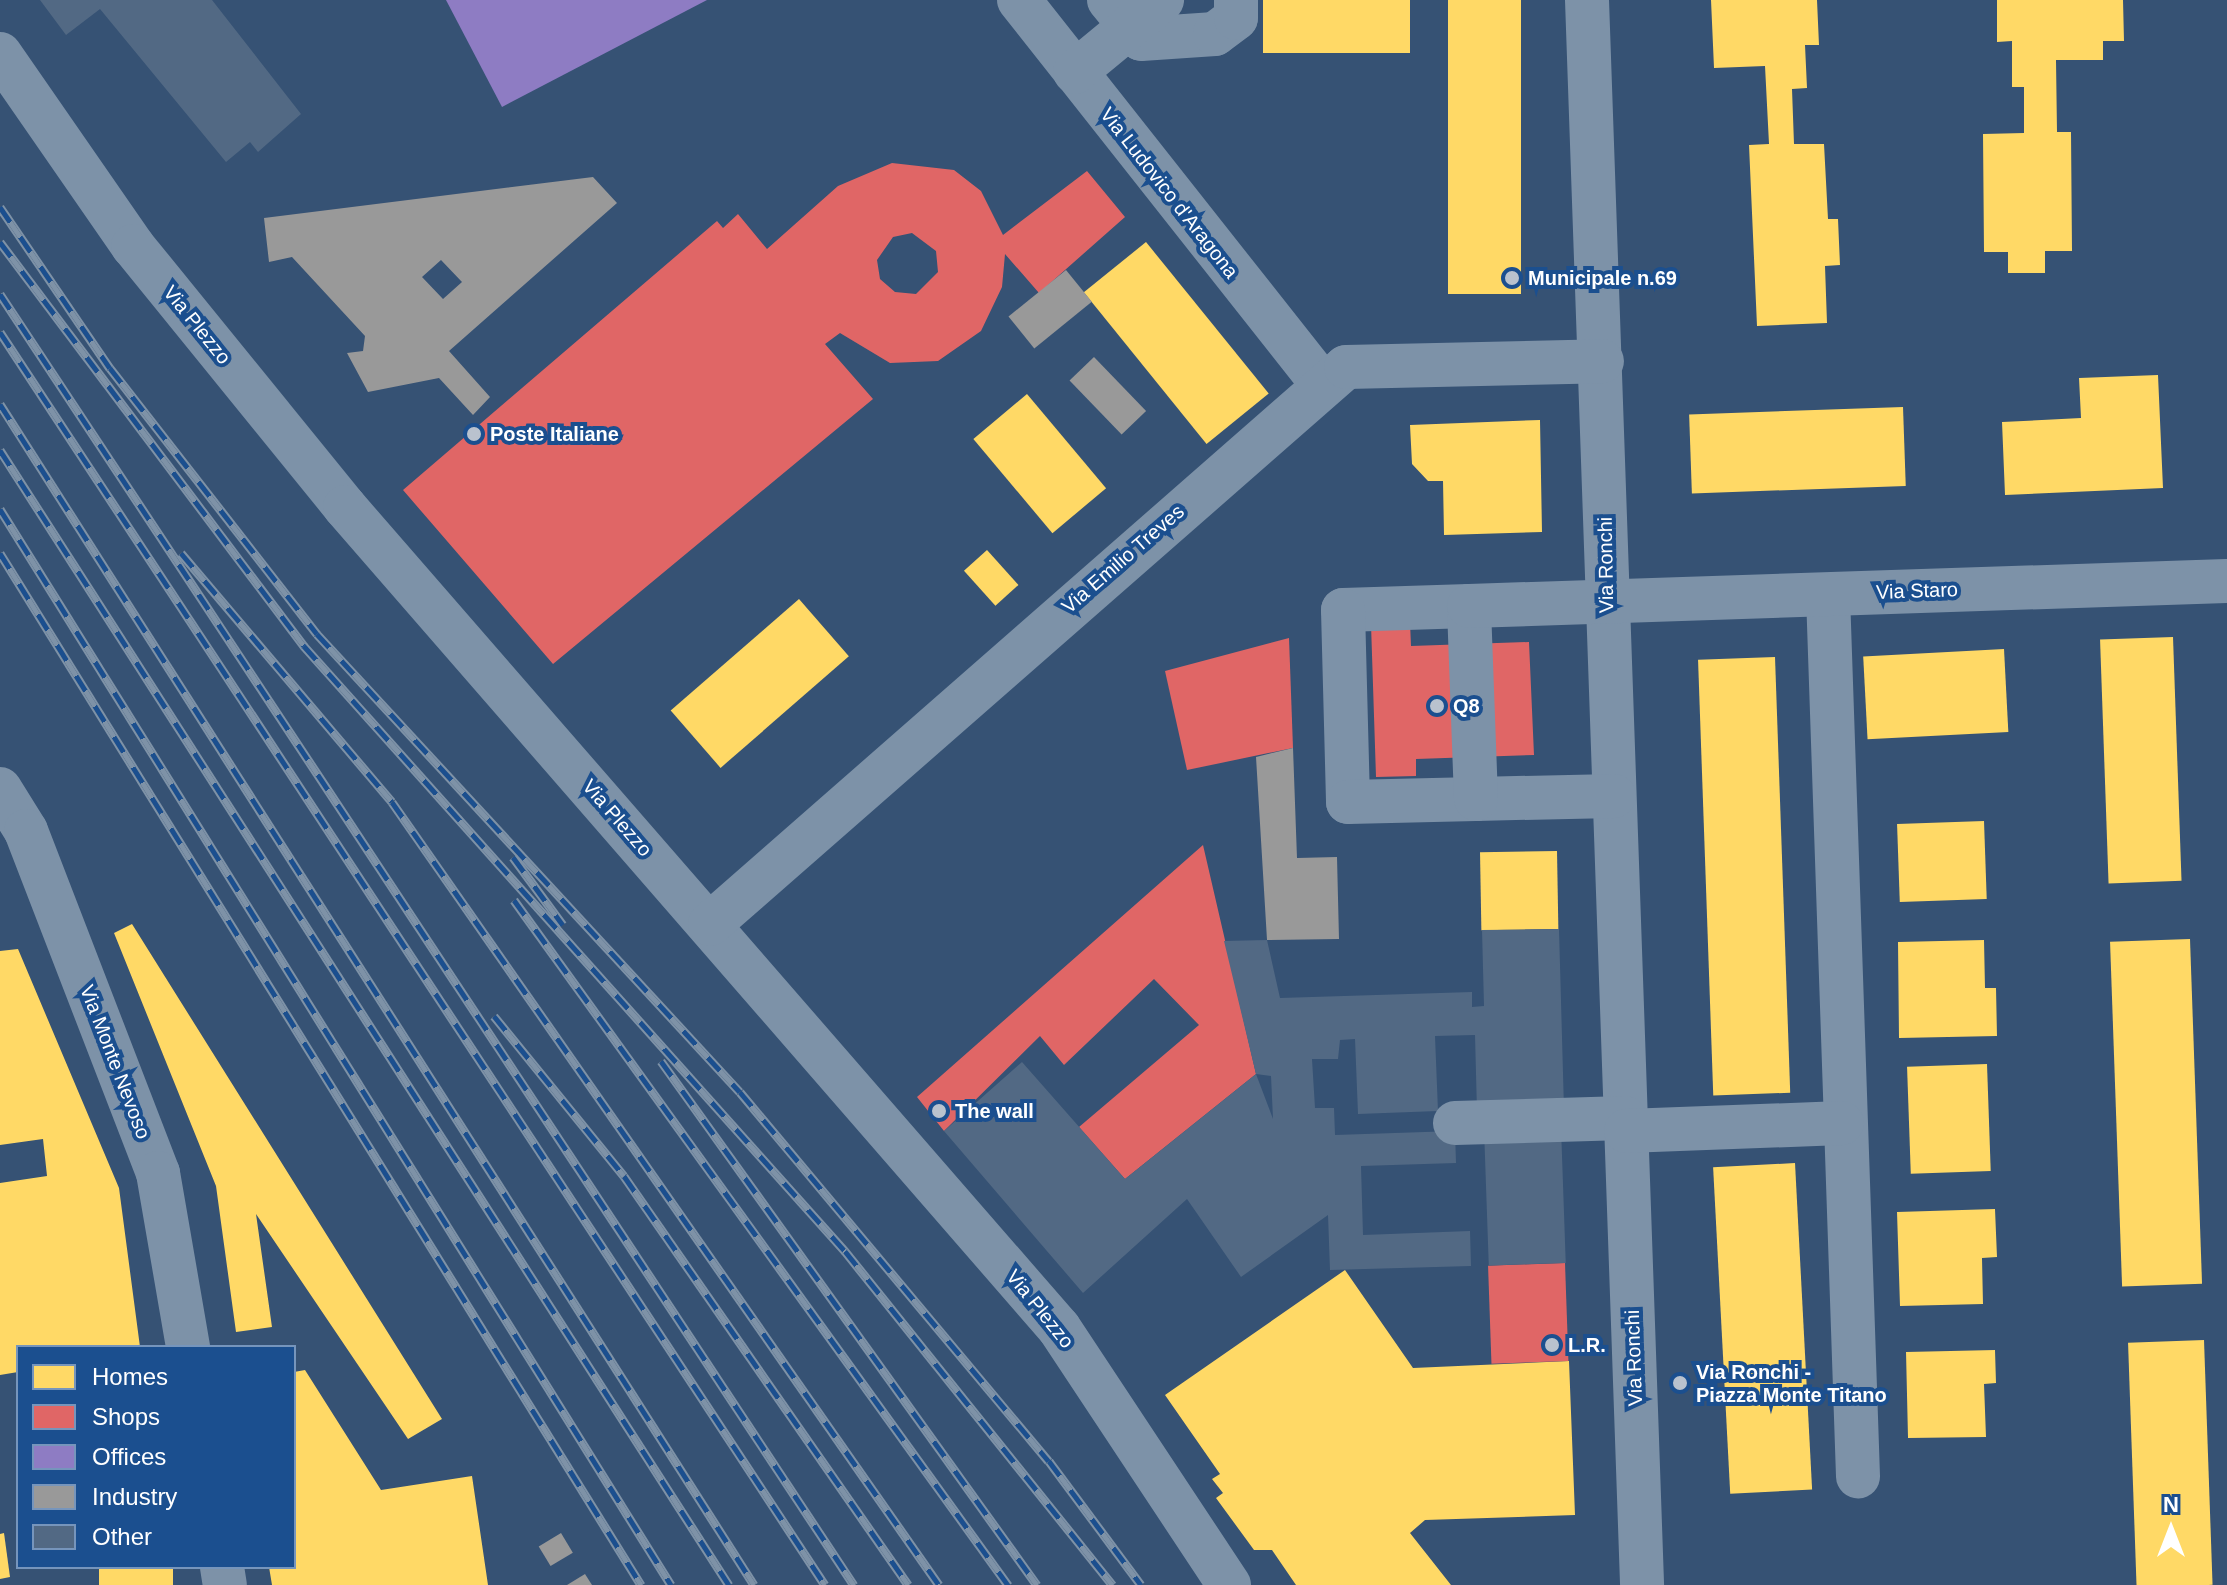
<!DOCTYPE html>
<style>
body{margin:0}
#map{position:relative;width:2227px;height:1585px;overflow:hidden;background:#365274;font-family:Arial,sans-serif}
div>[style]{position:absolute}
.homes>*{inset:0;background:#ffd966;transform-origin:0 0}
.shops>*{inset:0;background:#e06666;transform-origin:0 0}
.offices>*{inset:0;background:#8e7cc3}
.industry>*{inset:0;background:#999;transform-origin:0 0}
.building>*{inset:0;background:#526984;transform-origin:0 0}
.minor>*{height:44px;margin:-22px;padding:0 22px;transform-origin:22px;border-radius:22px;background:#7d92a8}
.rail>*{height:9px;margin-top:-4.5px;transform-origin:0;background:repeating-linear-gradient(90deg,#1b4f8f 0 18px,#7e92a7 0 36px);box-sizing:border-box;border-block:2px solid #7e92a7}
.dots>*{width:22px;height:22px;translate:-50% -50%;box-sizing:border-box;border:4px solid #1b4f8f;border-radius:50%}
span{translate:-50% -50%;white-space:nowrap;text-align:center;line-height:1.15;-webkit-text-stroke:8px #1b4f8f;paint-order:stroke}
.street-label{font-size:20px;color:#fff}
.poi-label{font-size:20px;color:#fff;font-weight:700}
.left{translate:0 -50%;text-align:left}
.legend{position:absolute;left:16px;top:1345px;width:280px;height:224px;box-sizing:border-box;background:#1b4f8f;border:2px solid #7695bc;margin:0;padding:10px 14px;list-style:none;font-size:24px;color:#fff}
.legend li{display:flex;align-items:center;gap:16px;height:40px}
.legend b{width:40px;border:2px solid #7695bc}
.north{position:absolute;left:2131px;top:1489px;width:80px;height:80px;-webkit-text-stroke:6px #1b4f8f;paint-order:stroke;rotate:0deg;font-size:22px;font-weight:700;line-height:32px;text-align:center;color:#fff}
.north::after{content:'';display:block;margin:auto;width:28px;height:36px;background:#fff;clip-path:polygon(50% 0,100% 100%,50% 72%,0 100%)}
</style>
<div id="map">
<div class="homes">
<i style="left:1263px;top:0;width:147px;height:53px"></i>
<i style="left:1448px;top:0;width:73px;height:294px"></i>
<i style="clip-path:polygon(1711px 0,1817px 0,1819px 45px,1805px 45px,1807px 88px,1792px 89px,1794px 144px,1824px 144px,1828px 219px,1838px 219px,1840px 265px,1825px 266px,1827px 323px,1757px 326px,1749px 145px,1769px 144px,1765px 66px,1714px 68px)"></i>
<i style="clip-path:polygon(1997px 0,2123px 0,2124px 41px,2103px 41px,2103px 60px,2056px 60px,2057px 132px,2071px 132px,2072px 251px,2045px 251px,2045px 273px,2008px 273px,2008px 252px,1984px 252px,1983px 134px,2024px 133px,2024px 87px,2012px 87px,2012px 41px,1997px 42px)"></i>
<i style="left:1146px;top:242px;width:195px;height:80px;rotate:51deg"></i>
<i style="clip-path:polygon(2158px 375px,2163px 488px,2005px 495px,2002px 422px,2081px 418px,2079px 378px)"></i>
<i style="left:1027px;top:394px;width:123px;height:70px;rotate:50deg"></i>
<i style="left:1903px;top:407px;width:79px;height:214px;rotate:88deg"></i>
<i style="clip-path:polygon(1540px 420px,1542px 532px,1444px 535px,1443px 481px,1428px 481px,1412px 464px,1410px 425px)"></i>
<i style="left:987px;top:550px;width:47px;height:31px;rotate:48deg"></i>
<i style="left:799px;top:599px;width:76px;height:170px;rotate:49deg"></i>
<i style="left:2173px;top:637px;width:244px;height:73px;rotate:88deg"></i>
<i style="left:2004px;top:649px;width:83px;height:141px;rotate:87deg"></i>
<i style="left:1775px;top:657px;width:436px;height:77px;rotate:88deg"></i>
<i style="left:1984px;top:821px;width:78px;height:87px;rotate:88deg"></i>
<i style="left:1557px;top:851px;width:78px;height:77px;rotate:89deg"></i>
<i style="clip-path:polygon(132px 924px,442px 1419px,408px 1439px,256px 1214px,272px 1327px,236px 1332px,216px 1186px,114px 933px)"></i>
<i style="left:2190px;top:939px;width:345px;height:80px;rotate:88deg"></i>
<i style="clip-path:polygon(1984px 940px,1985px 988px,1996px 988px,1997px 1036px,1899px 1038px,1898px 942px)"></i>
<i style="clip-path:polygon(18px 949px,119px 1188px,140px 1347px,18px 1347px,18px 1372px,0 1375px,0 1183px,47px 1176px,43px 1139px,0 1145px,0 951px)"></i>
<i style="left:1987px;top:1064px;width:107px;height:80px;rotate:88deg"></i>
<i style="left:1795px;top:1163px;width:327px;height:82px;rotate:87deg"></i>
<i style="clip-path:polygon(1995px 1209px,1997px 1257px,1982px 1258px,1983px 1304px,1900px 1306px,1897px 1212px)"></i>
<i style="clip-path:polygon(1345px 1270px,1413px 1368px,1569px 1361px,1575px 1515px,1425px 1520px,1410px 1533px,1451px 1585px,1296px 1585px,1272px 1550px,1254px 1550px,1216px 1498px,1223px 1493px,1212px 1479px,1220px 1474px,1165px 1395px)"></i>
<i style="left:2204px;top:1340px;width:245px;height:76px;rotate:88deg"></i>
<i style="clip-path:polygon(1995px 1350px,1996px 1383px,1984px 1384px,1986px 1437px,1908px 1438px,1906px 1352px)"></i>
<i style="clip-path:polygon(305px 1370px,381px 1490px,472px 1476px,488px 1585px,272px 1585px,269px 1567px,294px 1567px,294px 1372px)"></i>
<i style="clip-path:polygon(4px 1533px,10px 1577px,0 1579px,0 1534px)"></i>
<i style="left:99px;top:1567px;width:74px;height:18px"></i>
</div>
<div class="shops">
<i style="clip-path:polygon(evenodd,892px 163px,954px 170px,981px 191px,1003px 235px,1087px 171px,1125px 217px,1039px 293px,1005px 254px,1002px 287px,981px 331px,938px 361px,890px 363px,840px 333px,825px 344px,873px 399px,553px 664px,403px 490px,717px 221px,723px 228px,738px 214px,767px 249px,838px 186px,892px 163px,912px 233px,936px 251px,938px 272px,916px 294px,895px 292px,880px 279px,877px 260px,893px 237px,912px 233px)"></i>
<i style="clip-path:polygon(1410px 622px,1411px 646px,1529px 642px,1534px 755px,1416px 759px,1416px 776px,1376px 777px,1371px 624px)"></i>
<i style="clip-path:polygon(1289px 638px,1293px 748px,1187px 770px,1165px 671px)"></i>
<i style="clip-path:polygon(1203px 845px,1256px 1074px,1125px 1179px,1079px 1127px,1199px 1025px,1154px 979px,1064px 1065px,1040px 1036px,944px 1131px,917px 1097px)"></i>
<i style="left:1565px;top:1263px;width:98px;height:77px;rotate:88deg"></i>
</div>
<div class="offices">
<i style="clip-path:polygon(446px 0,707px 0,502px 107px)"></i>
</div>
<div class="industry">
<i style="clip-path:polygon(evenodd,593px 177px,617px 203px,449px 351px,490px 397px,473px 415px,439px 378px,368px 392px,347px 353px,363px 351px,365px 336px,292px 257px,269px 262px,264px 218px,593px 177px,441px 260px,462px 282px,443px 299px,422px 277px,441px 260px)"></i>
<i style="left:1066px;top:270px;width:41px;height:74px;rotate:51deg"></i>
<i style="left:1094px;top:357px;width:75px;height:34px;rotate:46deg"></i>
<i style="clip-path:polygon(1293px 748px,1297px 858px,1337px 857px,1339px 939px,1267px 940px,1256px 757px)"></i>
<i style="left:561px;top:1533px;width:23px;height:26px;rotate:59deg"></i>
<i style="clip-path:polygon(585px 1574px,592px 1585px,567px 1585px)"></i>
</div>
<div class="building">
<i style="clip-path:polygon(40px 0,212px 0,301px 114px,258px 152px,250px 142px,226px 162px,100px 9px,66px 35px)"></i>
<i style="clip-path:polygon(evenodd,1559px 929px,1564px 1109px,1477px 1112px,1475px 1035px,1435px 1036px,1438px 1111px,1358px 1114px,1355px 1039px,1340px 1040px,1338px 1059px,1312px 1059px,1315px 1108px,1334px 1108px,1335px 1135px,1455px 1131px,1456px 1163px,1361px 1166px,1363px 1235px,1470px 1231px,1471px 1266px,1330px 1270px,1328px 1215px,1241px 1277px,1187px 1199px,1083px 1293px,944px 1131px,1022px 1062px,1125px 1179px,1256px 1074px,1224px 941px,1267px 940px,1280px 998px,1472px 992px,1472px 1007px,1484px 1006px,1482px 930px,1559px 929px,1256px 1074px,1271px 1076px,1273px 1119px,1256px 1074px)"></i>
<i style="left:1561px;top:1127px;width:136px;height:77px;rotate:88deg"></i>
</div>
<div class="minor">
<i style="left:1019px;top:0;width:488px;rotate:51.7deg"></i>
<i style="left:1109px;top:0;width:50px;rotate:50.6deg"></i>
<i style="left:1141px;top:39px;width:74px;rotate:-3.9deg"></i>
<i style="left:1215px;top:34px;width:26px;rotate:-37deg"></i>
<i style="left:1236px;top:18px;width:18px;rotate:-90deg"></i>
<i style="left:1587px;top:0;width:1586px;rotate:88.01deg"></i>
<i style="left:0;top:54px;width:234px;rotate:55.3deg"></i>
<i style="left:133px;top:246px;width:336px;rotate:50.9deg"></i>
<i style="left:345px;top:507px;width:1088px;rotate:48.99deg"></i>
<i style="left:1059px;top:1328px;width:308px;rotate:56.5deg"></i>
<i style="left:1075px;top:72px;width:113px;rotate:-39.6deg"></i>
<i style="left:1828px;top:595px;width:882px;rotate:88.05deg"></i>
<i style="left:1469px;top:606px;width:126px;rotate:178.2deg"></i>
<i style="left:1343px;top:610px;width:192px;rotate:88.5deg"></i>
<i style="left:1348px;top:802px;width:128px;rotate:-1.3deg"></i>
<i style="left:0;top:789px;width:49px;rotate:58.2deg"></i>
<i style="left:26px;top:831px;width:367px;rotate:68.9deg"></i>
<i style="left:158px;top:1173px;width:177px;rotate:80.2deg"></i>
<i style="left:1614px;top:796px;width:138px;rotate:178.8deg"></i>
<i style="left:1476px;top:799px;width:193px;rotate:-92.1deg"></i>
<i style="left:1469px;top:606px;width:758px;rotate:-1.89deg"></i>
<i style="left:710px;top:924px;width:845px;rotate:-41.21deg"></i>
<i style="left:1346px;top:367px;width:256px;rotate:-1.3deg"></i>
<i style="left:1455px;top:1123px;width:170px;rotate:-1.7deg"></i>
<i style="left:1626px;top:1131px;width:216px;rotate:-2.1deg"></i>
<i style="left:222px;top:1567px;width:18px;rotate:81deg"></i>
</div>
<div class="rail">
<i style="left:0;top:207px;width:195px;rotate:55.7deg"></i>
<i style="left:110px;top:368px;width:337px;rotate:52.1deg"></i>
<i style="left:317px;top:634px;width:623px;rotate:47.28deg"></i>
<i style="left:740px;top:1092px;width:481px;rotate:50.1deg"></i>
<i style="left:1049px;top:1461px;width:154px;rotate:53.4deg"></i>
<i style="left:0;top:242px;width:506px;rotate:53.04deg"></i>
<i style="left:304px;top:646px;width:812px;rotate:48.2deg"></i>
<i style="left:845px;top:1251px;width:428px;rotate:51.3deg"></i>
<i style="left:0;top:294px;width:1548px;rotate:56.52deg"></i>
<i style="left:0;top:332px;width:1500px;rotate:56.64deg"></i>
<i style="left:0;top:404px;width:1401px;rotate:57.44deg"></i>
<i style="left:0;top:450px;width:1349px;rotate:57.29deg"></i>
<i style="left:0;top:509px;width:1268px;rotate:58.05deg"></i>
<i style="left:0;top:553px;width:1215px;rotate:58.15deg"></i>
<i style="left:181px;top:553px;width:326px;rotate:49.7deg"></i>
<i style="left:392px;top:802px;width:955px;rotate:55.06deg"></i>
<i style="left:513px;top:857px;width:84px;rotate:53.7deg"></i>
<i style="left:514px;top:900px;width:845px;rotate:54.2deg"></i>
<i style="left:494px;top:1016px;width:206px;rotate:50.9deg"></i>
<i style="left:624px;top:1176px;width:498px;rotate:55.2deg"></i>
<i style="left:661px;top:1061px;width:645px;rotate:54.34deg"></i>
</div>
<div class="dots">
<i style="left:1512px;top:278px;background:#b9c2ce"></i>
<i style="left:474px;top:434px;background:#b9c2ce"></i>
<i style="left:1437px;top:706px;background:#b9c2ce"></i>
<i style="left:939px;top:1111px;background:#b9c2ce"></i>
<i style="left:1552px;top:1345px;background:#b9c2ce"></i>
<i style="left:1680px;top:1383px;background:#b9c2ce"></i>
</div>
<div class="street-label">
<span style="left:1169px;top:193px;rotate:52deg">Via Ludovico d'Aragona</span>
<span style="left:197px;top:325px;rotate:51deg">Via Plezzo</span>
<span style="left:1123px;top:559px;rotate:-41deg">Via Emilio Treves</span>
<span style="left:1606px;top:565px;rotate:-91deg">Via Ronchi</span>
<span style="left:1917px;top:591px;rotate:-2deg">Via Staro</span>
<span style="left:617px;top:818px;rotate:49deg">Via Plezzo</span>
<span style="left:115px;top:1062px;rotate:69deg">Via Monte Nevoso</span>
<span style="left:1040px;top:1309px;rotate:51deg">Via Plezzo</span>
<span style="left:1634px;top:1358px;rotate:-92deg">Via Ronchi</span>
</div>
<div class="poi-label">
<span class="left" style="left:1528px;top:278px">Municipale n.69</span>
<span class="left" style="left:490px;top:434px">Poste Italiane</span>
<span class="left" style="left:1453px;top:706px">Q8</span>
<span class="left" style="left:955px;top:1111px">The wall</span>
<span class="left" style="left:1568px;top:1345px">L.R.</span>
<span class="left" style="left:1696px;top:1384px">Via Ronchi -<br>Piazza Monte Titano</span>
</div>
<ul class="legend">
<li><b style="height:22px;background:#ffd966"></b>Homes</li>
<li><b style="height:22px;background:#e06666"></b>Shops</li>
<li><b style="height:22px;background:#8e7cc3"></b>Offices</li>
<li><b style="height:22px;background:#999"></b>Industry</li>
<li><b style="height:22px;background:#526984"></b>Other</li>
</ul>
<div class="north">N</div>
</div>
